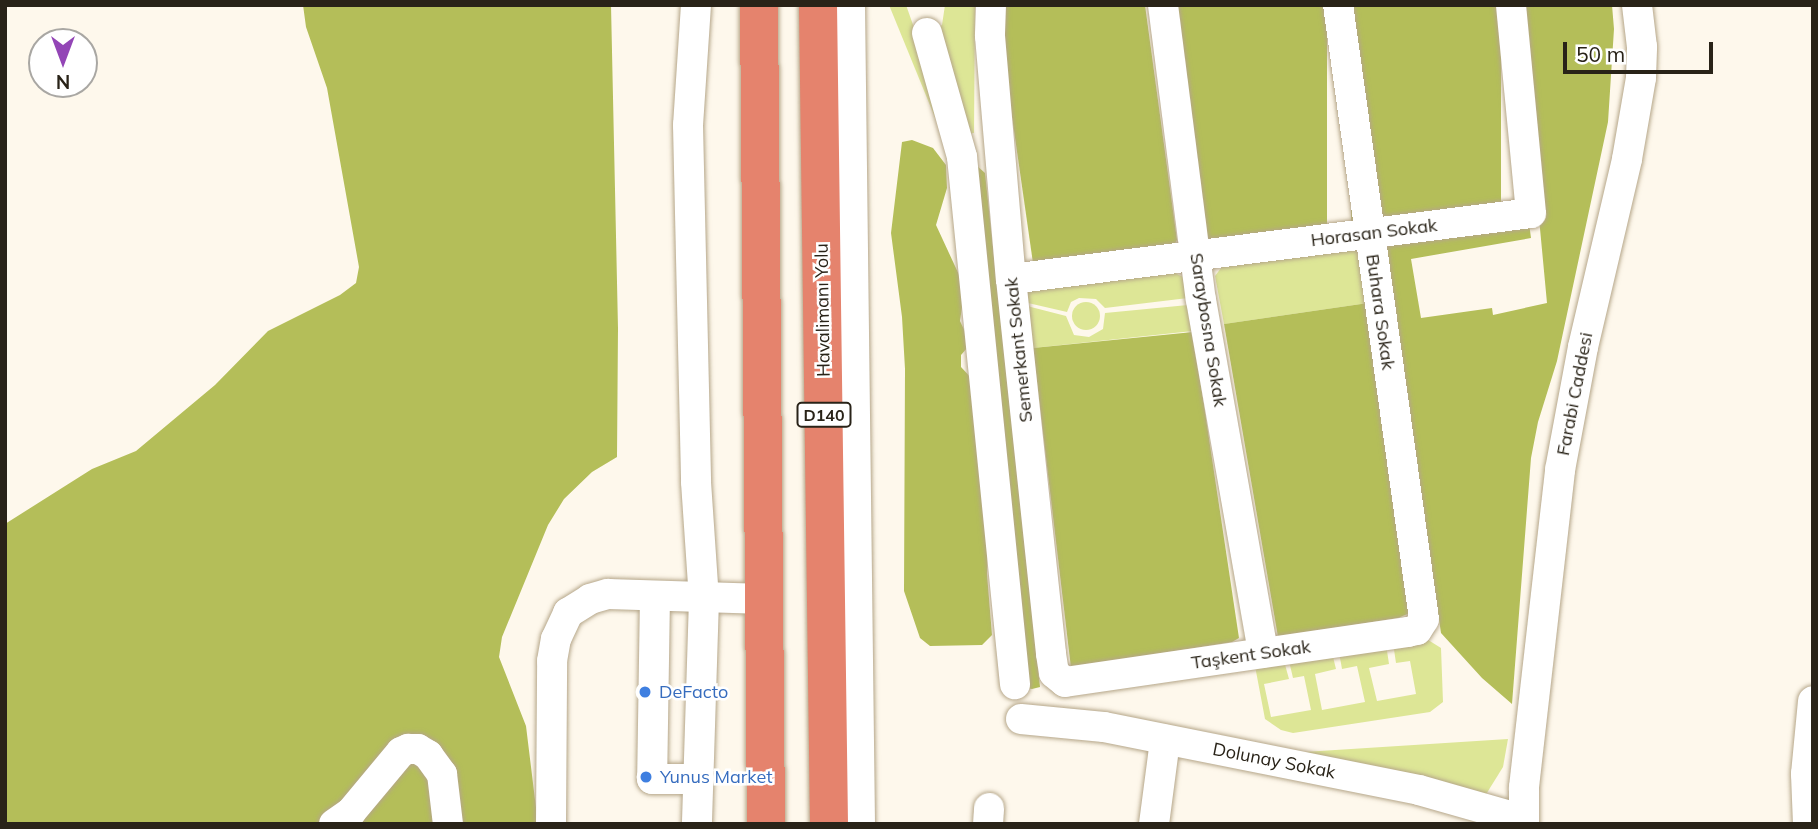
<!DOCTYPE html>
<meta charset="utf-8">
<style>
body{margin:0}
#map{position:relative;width:1818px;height:829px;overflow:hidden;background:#fef8ec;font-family:Mulish,sans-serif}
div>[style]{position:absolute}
.green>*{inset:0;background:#dde696}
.round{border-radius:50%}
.forest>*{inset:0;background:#b4be59;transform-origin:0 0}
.roads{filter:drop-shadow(0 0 2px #b5a689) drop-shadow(0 0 2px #b5a689)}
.minor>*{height:30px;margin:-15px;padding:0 15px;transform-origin:15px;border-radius:15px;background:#fff}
.highway>*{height:38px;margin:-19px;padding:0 19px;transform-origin:19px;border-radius:19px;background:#e5836d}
.dots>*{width:19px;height:19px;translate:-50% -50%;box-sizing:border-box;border:4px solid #fff;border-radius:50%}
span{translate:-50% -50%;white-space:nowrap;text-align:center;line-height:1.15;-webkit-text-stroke:5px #fff;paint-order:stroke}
.shield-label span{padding:2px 5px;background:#fff;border:2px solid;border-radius:5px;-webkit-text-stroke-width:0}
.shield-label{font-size:16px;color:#292318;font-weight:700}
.street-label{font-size:18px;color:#292318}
.shop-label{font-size:18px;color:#366cbe}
.left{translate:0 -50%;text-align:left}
.frame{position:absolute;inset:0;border:7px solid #292318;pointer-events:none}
.north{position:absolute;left:28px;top:28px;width:70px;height:70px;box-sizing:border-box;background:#fff;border:2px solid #a9a7a3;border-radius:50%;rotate:180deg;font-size:19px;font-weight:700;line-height:28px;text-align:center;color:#292318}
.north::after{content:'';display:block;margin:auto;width:24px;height:32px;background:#9345b6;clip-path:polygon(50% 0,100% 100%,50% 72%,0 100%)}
.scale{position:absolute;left:1563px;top:42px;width:150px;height:32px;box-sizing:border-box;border:4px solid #292318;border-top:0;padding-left:9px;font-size:21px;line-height:24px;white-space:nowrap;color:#292318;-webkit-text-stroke:5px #fff;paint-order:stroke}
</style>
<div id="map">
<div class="green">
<i style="clip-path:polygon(889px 5px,906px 5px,952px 135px,943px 137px)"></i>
<i style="clip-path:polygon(945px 5px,975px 5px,974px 133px,961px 134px,933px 31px,942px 25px)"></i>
<i style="clip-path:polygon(1356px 246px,1368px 303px,1224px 324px,1215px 276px,1224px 264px)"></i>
<i style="clip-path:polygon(1169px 270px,1183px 277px,1188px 298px,1105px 308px,1096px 299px,1079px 298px,1071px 302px,1067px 312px,1028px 303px,1027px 287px)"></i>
<i class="round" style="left:1072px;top:302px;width:28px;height:28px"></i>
<i style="clip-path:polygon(1188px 305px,1193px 331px,1033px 348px,1027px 306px,1066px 316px,1074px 335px,1089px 337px,1103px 329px,1105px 313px)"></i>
<i style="clip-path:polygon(1425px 638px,1441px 648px,1443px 702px,1430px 712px,1293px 733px,1281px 730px,1265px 719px,1255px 666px,1284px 661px,1289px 679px,1264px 684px,1271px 717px,1311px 710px,1304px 676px,1293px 678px,1289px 661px,1332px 653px,1336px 669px,1315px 674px,1322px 710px,1365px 702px,1357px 666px,1342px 669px,1339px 652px,1386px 644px,1389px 664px,1369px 668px,1377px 701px,1416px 694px,1410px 661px,1396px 663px,1393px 643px)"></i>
<i style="clip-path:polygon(1508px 739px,1503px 767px,1485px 796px,1304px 752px)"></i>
</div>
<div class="forest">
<i style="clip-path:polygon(303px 5px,611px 5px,618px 328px,617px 457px,592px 472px,564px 499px,548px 525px,502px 637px,499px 657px,526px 726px,538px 824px,455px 824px,429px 743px,321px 824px,5px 824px,5px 524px,92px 469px,136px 451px,215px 385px,268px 331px,340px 295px,356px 283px,359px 267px,327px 88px,306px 27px)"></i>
<i style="clip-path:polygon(999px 5px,1145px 5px,1177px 240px,1174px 245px,1033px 263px,997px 12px)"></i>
<i style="left:1178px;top:5px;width:149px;height:243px"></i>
<i style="left:1351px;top:5px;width:150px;height:217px"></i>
<i style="clip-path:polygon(1519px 5px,1612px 5px,1614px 29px,1608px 122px,1557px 361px,1538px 422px,1531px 458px,1512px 704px,1482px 678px,1441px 633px,1386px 248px,1394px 242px,1529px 223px,1531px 238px,1411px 259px,1421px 318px,1492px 308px,1493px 315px,1547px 303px)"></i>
<i style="clip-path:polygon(912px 140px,933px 148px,946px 165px,947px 188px,936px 225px,961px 279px,963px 300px,960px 321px,968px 338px,968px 347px,961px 355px,961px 367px,975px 382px,989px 499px,987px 574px,992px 635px,982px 645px,930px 646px,920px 638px,904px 591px,905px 369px,902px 317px,891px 233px,902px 142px)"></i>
<i style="clip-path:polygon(976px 165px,985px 173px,1040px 687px,1032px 689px,1026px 688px)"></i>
<i style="clip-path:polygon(1368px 303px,1410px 613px,1398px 618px,1278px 637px,1224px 324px)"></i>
<i style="clip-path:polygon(1193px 332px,1239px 638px,1232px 642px,1071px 668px,1033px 348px)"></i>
<i style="clip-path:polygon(417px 762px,425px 767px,439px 824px,347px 824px,411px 763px)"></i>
</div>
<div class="roads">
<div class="minor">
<i style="left:696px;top:5px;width:120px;rotate:93.8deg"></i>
<i style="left:688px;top:125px;width:357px;rotate:88.7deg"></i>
<i style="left:696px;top:482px;width:117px;rotate:86.1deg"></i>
<i style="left:704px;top:599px;width:225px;rotate:91.8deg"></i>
<i style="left:850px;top:5px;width:819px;rotate:89.3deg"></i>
<i style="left:991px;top:5px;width:31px;rotate:92deg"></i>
<i style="left:990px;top:36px;width:244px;rotate:85.1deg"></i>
<i style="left:1011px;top:279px;width:377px;rotate:83.9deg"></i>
<i style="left:1051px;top:654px;width:19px;rotate:81deg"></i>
<i style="left:1054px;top:673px;width:14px;rotate:39deg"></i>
<i style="left:1065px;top:682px;width:347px;rotate:-8.3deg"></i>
<i style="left:1408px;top:632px;width:9px;rotate:-13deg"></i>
<i style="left:1417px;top:630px;width:13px;rotate:-58deg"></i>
<i style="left:1424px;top:619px;width:620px;rotate:-97.97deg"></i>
<i style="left:1163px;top:5px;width:297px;rotate:82.7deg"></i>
<i style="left:1201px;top:300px;width:358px;rotate:80deg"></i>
<i style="left:927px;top:33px;width:129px;rotate:74.2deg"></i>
<i style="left:962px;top:157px;width:530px;rotate:84.26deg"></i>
<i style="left:1011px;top:279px;width:524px;rotate:-7.23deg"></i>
<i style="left:1531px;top:213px;width:209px;rotate:-95.5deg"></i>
<i style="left:655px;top:596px;width:183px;rotate:90.9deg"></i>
<i style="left:652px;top:779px;width:47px"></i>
<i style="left:1021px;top:719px;width:83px;rotate:5.5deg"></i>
<i style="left:1104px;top:727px;width:321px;rotate:11.3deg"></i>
<i style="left:1419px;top:790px;width:109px;rotate:15.9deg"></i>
<i style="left:334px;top:824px;width:21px;rotate:-35deg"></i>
<i style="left:351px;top:812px;width:78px;rotate:-50.2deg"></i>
<i style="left:401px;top:752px;width:8px;rotate:-23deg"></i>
<i style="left:408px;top:749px;width:10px"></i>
<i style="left:418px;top:749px;width:12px;rotate:31deg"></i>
<i style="left:428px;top:755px;width:24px;rotate:54deg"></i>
<i style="left:442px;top:774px;width:50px;rotate:83.2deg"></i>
<i style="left:551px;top:824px;width:163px;rotate:-89.6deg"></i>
<i style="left:552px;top:661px;width:22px;rotate:-80deg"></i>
<i style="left:556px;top:639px;width:29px;rotate:-65deg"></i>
<i style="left:568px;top:613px;width:26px;rotate:-32deg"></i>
<i style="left:590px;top:599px;width:19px;rotate:-16deg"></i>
<i style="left:608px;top:594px;width:157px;rotate:1.8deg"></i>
<i style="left:988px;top:824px;width:16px;rotate:-86deg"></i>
<i style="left:1154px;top:824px;width:85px;rotate:-82.5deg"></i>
<i style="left:1524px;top:824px;width:37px;rotate:-90deg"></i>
<i style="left:1524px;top:787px;width:319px;rotate:-83.5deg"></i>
<i style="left:1560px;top:470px;width:125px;rotate:-79.4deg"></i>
<i style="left:1583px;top:347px;width:193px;rotate:-76.8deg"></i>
<i style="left:1627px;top:159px;width:82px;rotate:-80.2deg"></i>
<i style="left:1641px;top:78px;width:31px;rotate:-88deg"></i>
<i style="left:1642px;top:47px;width:42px;rotate:-96.8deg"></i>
<i style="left:1808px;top:824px;width:50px;rotate:-92.3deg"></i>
<i style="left:1806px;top:774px;width:73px;rotate:-84.5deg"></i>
</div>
<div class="highway">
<i style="left:759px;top:5px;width:819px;rotate:89.51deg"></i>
<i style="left:818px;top:5px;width:819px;rotate:89.23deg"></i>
</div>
</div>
<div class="dots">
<i style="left:645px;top:692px;background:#3f7fe0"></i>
<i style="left:646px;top:777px;background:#3f7fe0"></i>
</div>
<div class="shield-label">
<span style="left:824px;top:415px">D140</span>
</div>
<div class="street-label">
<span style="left:1374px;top:233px;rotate:-7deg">Horasan Sokak</span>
<span style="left:823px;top:310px;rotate:-91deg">Havalimanı Yolu</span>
<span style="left:1380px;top:312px;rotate:82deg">Buhara Sokak</span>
<span style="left:1208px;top:330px;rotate:81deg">Saraybosna Sokak</span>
<span style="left:1019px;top:350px;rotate:-96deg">Semerkant Sokak</span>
<span style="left:1575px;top:394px;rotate:-79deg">Farabi Caddesi</span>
<span style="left:1251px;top:655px;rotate:-8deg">Taşkent Sokak</span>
<span style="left:1274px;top:761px;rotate:11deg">Dolunay Sokak</span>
</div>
<div class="shop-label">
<span class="left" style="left:659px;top:692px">DeFacto</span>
<span class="left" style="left:660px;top:777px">Yunus Market</span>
</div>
<div class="frame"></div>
<div class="north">N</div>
<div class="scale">50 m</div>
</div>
